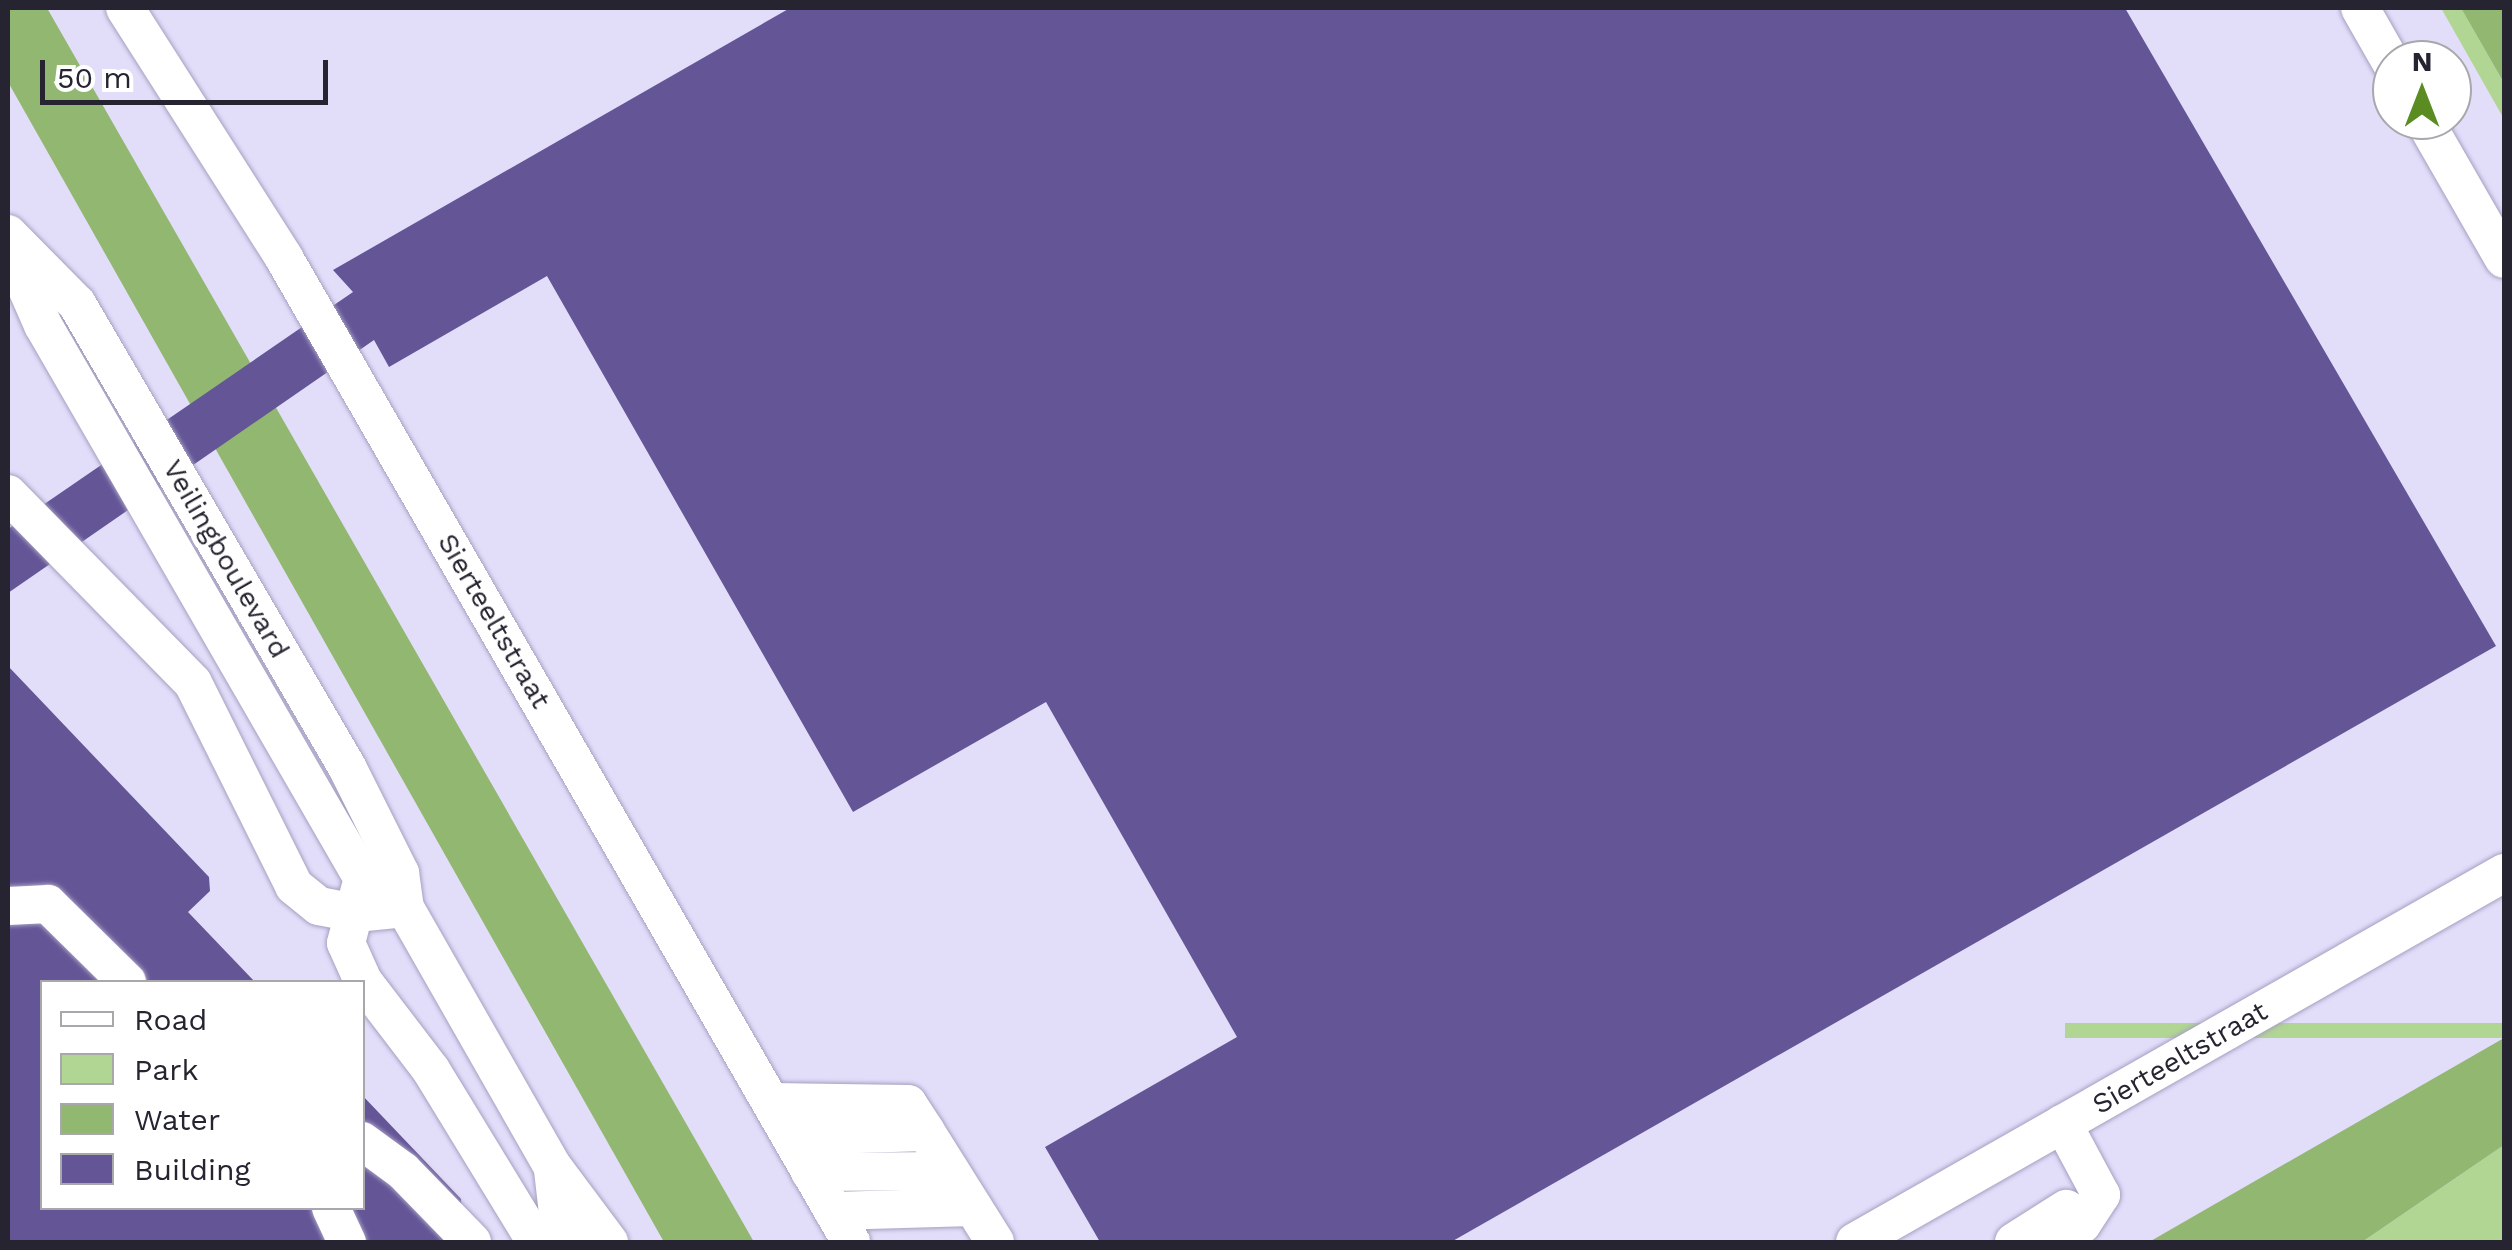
<!DOCTYPE html>
<style>
body{margin:0}
#map{position:relative;width:2512px;height:1250px;overflow:hidden;background:#e2defa;font-family:"Work Sans",sans-serif}
div>[style]{position:absolute}
.green>*{inset:0;background:#b1d593;transform-origin:0 0}
.water>*{inset:0;background:#91b771}
.building>*{inset:0;background:#645597}
.roads{filter:drop-shadow(0 0 2px #a6a0c1) drop-shadow(0 0 2px #a6a0c1)}
.minor>*{height:38px;margin:-19px;padding:0 19px;transform-origin:19px;border-radius:19px;background:#fff}
span{translate:-50% -50%;white-space:nowrap;text-align:center;line-height:1.15;-webkit-text-stroke:10px #fff;paint-order:stroke}
.street-label{font-size:28px;color:#262430}
.frame{position:absolute;inset:0;border:10px solid #262430;pointer-events:none}
.legend{position:absolute;left:40px;top:980px;width:325px;height:230px;box-sizing:border-box;background:#fff;border:2px solid #a8a7ac;margin:0;padding:12px 18px;list-style:none;font-size:30px;color:#262430}
.legend li{display:flex;align-items:center;gap:20px;height:50px}
.legend b{width:50px;border:2px solid #a8a7ac}
.north{position:absolute;left:2372px;top:40px;width:100px;height:100px;box-sizing:border-box;background:#fff;border:2px solid #a8a7ac;border-radius:50%;rotate:0deg;font-size:28px;font-weight:700;line-height:40px;text-align:center;color:#262430}
.north::after{content:'';display:block;margin:auto;width:35px;height:45px;background:#5b8c22;clip-path:polygon(50% 0,100% 100%,50% 72%,0 100%)}
.scale{position:absolute;left:40px;top:60px;width:288px;height:45px;box-sizing:border-box;border:5px solid #262430;border-top:0;padding-left:12px;font-size:30px;line-height:35px;white-space:nowrap;color:#262430;-webkit-text-stroke:8px #fff;paint-order:stroke}
</style>
<div id="map">
<div class="green">
<i style="clip-path:polygon(2441px 8px,2461px 8px,2504px 83px,2504px 119px)"></i>
<i style="left:2504px;top:1023px;width:15px;height:439px;rotate:90deg"></i>
<i style="clip-path:polygon(2504px 1145px,2504px 1242px,2362px 1242px,2456px 1178px)"></i>
</div>
<div class="water">
<i style="clip-path:polygon(8px 8px,47px 8px,754px 1242px,664px 1242px,8px 82px)"></i>
<i style="clip-path:polygon(2461px 8px,2504px 8px,2504px 83px)"></i>
<i style="clip-path:polygon(2504px 1038px,2504px 1145px,2362px 1242px,2149px 1242px)"></i>
</div>
<div class="building">
<i style="clip-path:polygon(790px 8px,2125px 8px,2496px 646px,1451px 1242px,1100px 1242px,1045px 1147px,1237px 1037px,1046px 702px,853px 812px,547px 276px,389px 367px,374px 340px,8px 593px,8px 529px,353px 292px,333px 270px)"></i>
<i style="clip-path:polygon(8px 666px,209px 877px,210px 891px,188px 912px,255px 982px,42px 982px,42px 1208px,362px 1208px,362px 1095px,461px 1199px,463px 1242px,8px 1242px)"></i>
</div>
<div class="roads">
<div class="minor">
<i style="left:125px;top:8px;width:296px;rotate:57.5deg"></i>
<i style="left:284px;top:258px;width:1136px;rotate:60.05deg"></i>
<i style="left:2360px;top:8px;width:64px;rotate:60.3deg"></i>
<i style="left:2424px;top:120px;width:160px;rotate:60.1deg"></i>
<i style="left:8px;top:234px;width:98px;rotate:45.4deg"></i>
<i style="left:77px;top:304px;width:536px;rotate:59.75deg"></i>
<i style="left:347px;top:767px;width:119px;rotate:63.4deg"></i>
<i style="left:400px;top:873px;width:35px;rotate:82deg"></i>
<i style="left:405px;top:908px;width:298px;rotate:60.3deg"></i>
<i style="left:553px;top:1167px;width:94px;rotate:53.3deg"></i>
<i style="left:8px;top:245px;width:87px;rotate:66.4deg"></i>
<i style="left:43px;top:325px;width:638px;rotate:59.98deg"></i>
<i style="left:362px;top:877px;width:53px;rotate:35.8deg"></i>
<i style="left:8px;top:494px;width:264px;rotate:45.6deg"></i>
<i style="left:193px;top:683px;width:227px;rotate:63.5deg"></i>
<i style="left:294px;top:886px;width:32px;rotate:39deg"></i>
<i style="left:319px;top:906px;width:38px;rotate:11deg"></i>
<i style="left:356px;top:913px;width:49px;rotate:-5.8deg"></i>
<i style="left:360px;top:889px;width:56px;rotate:104.5deg"></i>
<i style="left:346px;top:943px;width:42px;rotate:65.9deg"></i>
<i style="left:363px;top:981px;width:112px;rotate:52.6deg"></i>
<i style="left:431px;top:1070px;width:202px;rotate:58.6deg"></i>
<i style="left:8px;top:906px;width:40px;rotate:-2.9deg"></i>
<i style="left:48px;top:904px;width:111px;rotate:44.6deg"></i>
<i style="left:771px;top:1102px;width:137px;rotate:0.8deg"></i>
<i style="left:908px;top:1104px;width:33px;rotate:57deg"></i>
<i style="left:790px;top:1136px;width:136px;rotate:-1.7deg"></i>
<i style="left:926px;top:1132px;width:130px;rotate:57.9deg"></i>
<i style="left:362px;top:1141px;width:51px;rotate:36.2deg"></i>
<i style="left:403px;top:1171px;width:99px;rotate:45.8deg"></i>
<i style="left:553px;top:1170px;width:52px;rotate:83.4deg"></i>
<i style="left:559px;top:1222px;width:23px;rotate:61deg"></i>
<i style="left:810px;top:1172px;width:140px;rotate:-0.4deg"></i>
<i style="left:331px;top:1208px;width:38px;rotate:65deg"></i>
<i style="left:833px;top:1211px;width:140px;rotate:-1.6deg"></i>
<i style="left:1855px;top:1242px;width:747px;rotate:-29.62deg"></i>
<i style="left:2014px;top:1242px;width:62px;rotate:-32.4deg"></i>
<i style="left:2049px;top:1242px;width:38px;rotate:-29deg"></i>
<i style="left:2082px;top:1224px;width:35px;rotate:-57deg"></i>
<i style="left:2101px;top:1195px;width:81px;rotate:-118.2deg"></i>
</div>
</div>
<div class="street-label">
<span style="left:226px;top:559px;rotate:60deg">Veilingboulevard</span>
<span style="left:494px;top:621px;rotate:60deg">Sierteeltstraat</span>
<span style="left:2180px;top:1058px;rotate:-30deg">Sierteeltstraat</span>
</div>
<div class="frame"></div>
<ul class="legend">
<li><b style="height:12px;background:#fff"></b>Road</li>
<li><b style="height:28px;background:#b1d593"></b>Park</li>
<li><b style="height:28px;background:#91b771"></b>Water</li>
<li><b style="height:28px;background:#645597"></b>Building</li>
</ul>
<div class="north">N</div>
<div class="scale">50 m</div>
</div>
